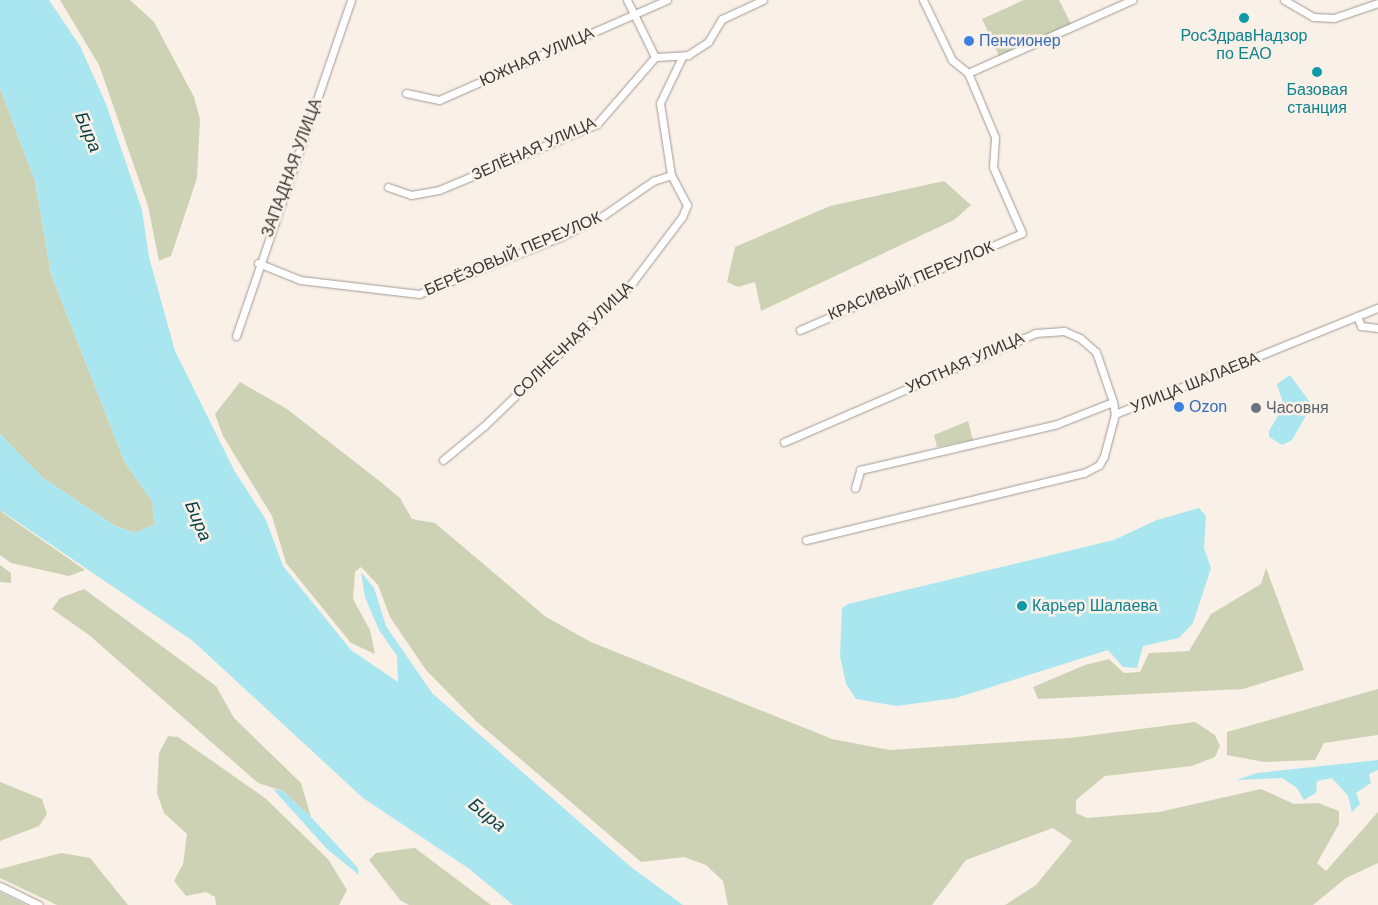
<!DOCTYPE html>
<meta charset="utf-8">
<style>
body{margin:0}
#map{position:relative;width:1378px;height:905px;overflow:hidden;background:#f9f0e8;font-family:Helvetica,sans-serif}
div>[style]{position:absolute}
.green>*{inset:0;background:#ced2b5}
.water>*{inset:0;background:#aae6ef}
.roads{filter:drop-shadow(0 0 1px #a19992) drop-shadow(0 0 1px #a19992)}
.street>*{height:7px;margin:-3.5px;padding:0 3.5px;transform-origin:3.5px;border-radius:3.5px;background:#fff}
.dots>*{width:14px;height:14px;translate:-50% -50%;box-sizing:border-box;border:2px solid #f9f0e8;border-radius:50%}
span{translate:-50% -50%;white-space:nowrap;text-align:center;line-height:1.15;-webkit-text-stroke:5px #f9f0e8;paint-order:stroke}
.culture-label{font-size:16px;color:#0d838f}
.left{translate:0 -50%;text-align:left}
.shop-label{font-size:16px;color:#366cbe}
.street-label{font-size:16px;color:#3b3835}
.worship-label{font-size:16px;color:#5b616d}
.water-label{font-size:18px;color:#043e45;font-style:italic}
</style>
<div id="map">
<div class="green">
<i style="clip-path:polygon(60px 0,130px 0,154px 22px,194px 97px,200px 119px,197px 178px,171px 256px,159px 261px,148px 206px,99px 65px)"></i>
<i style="clip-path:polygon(1024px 0,1059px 0,1071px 24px,1000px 58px,982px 19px)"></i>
<i style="clip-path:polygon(0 88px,35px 181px,51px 274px,125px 463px,152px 501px,155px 525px,135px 533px,115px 526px,43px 478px,0 434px)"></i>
<i style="clip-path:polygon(944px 181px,971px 205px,954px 220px,761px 311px,755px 282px,738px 287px,727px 282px,735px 247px,830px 206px)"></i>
<i style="clip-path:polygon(240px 382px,287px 409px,382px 483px,400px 498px,412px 519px,435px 523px,546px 617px,591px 642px,832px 739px,890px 750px,1070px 738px,1195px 722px,1215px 735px,1220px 746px,1215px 757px,1192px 766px,1105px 776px,1076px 800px,1076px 813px,1087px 818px,1159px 812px,1261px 789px,1294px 804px,1318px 803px,1339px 811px,1339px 824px,1317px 863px,1326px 871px,1378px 812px,1378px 863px,1346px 878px,1313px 905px,1005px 905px,1036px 885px,1072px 841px,1053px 828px,966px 860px,932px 905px,728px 905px,723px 881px,706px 865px,684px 857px,641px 862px,476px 721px,426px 670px,390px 617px,378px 585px,361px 567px,355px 572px,353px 599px,370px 630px,375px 654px,351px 643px,286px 563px,272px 516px,223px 436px,215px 414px)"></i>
<i style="clip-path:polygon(968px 421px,973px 440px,937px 447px,934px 435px)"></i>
<i style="clip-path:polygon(0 510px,3px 513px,85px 570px,69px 576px,11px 563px,0 555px)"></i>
<i style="clip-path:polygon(0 565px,11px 573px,11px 583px,0 582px)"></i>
<i style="clip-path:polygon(1266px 568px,1304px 670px,1243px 689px,1038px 699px,1033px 687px,1085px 665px,1109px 659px,1124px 673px,1140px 672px,1149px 653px,1189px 651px,1211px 614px,1261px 584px)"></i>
<i style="clip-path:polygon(84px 589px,216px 686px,234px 718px,301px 783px,311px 817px,283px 791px,258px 783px,89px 635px,52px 609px,60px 598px)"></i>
<i style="clip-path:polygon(1378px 689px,1378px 735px,1324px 743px,1315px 760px,1264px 762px,1227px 755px,1227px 732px)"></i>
<i style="clip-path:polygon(168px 736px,178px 737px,265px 798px,328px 859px,347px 890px,339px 905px,216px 905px,215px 897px,206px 892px,186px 896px,174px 881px,183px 864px,187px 834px,164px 813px,157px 793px,159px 753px)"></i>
<i style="clip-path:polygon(0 782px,42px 799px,47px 814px,39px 826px,0 841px)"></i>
<i style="clip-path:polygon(414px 848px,415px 848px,491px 905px,409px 905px,400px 900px,369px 860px,376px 853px)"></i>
<i style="clip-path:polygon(61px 853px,90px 858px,128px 905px,57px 905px,0 878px,0 869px)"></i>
<i style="clip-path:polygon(0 892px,26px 905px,0 905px)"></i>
</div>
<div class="water">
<i style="clip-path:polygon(0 0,49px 0,80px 46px,106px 104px,142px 210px,149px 257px,175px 351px,234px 470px,266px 520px,283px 566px,351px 650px,398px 682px,397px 656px,379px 630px,365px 597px,361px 572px,374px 588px,386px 626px,432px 693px,631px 867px,683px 905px,513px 905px,468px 868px,363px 798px,193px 641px,0 510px,0 434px,43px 478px,115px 526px,135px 533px,155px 524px,152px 501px,125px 463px,51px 274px,35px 181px,0 88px)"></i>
<i style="clip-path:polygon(1290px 375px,1312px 405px,1292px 440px,1282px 445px,1269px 437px,1269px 431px,1284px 406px,1277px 384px)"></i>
<i style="clip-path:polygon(1199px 508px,1206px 516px,1204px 548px,1211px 568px,1193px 623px,1179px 638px,1143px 646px,1137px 668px,1123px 667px,1108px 650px,956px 698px,897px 706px,856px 699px,846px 684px,840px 656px,842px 608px,848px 604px,1114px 540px,1157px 520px)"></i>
<i style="clip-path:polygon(1378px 760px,1378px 770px,1369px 774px,1371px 783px,1356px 793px,1360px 804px,1352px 812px,1348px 796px,1332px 778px,1317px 781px,1316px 793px,1304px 800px,1297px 788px,1282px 778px,1236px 780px,1257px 773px)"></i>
<i style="clip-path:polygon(273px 789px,283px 791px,311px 817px,358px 868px,359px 875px,327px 849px)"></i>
</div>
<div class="roads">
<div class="street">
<i style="left:627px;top:0;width:64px;rotate:63.8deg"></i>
<i style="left:923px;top:0;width:67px;rotate:64.2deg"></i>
<i style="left:952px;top:60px;width:21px;rotate:39deg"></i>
<i style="left:968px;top:73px;width:180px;rotate:-24deg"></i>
<i style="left:1284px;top:0;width:34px;rotate:30deg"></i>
<i style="left:1313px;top:17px;width:21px;rotate:3deg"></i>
<i style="left:1334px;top:18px;width:46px;rotate:-18.8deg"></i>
<i style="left:655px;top:57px;width:33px;rotate:-3deg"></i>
<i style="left:688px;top:55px;width:24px;rotate:-33deg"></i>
<i style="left:708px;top:42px;width:27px;rotate:-59deg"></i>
<i style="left:722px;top:19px;width:45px;rotate:-24.9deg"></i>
<i style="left:406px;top:93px;width:34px;rotate:12deg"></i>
<i style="left:439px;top:100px;width:249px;rotate:-23.7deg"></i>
<i style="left:388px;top:187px;width:24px;rotate:19deg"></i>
<i style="left:411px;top:195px;width:28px;rotate:-10deg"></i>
<i style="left:439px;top:190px;width:171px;rotate:-22.7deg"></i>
<i style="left:597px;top:124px;width:89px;rotate:-49.1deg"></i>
<i style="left:258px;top:263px;width:45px;rotate:22deg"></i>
<i style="left:300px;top:280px;width:120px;rotate:6.7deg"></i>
<i style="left:419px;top:294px;width:152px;rotate:-22deg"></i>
<i style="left:560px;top:237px;width:49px;rotate:-26.6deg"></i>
<i style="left:604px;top:215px;width:60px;rotate:-34.8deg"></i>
<i style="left:653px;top:181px;width:19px;rotate:-18deg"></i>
<i style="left:1357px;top:316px;width:11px;rotate:68deg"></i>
<i style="left:1361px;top:326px;width:17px;rotate:7deg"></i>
<i style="left:800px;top:330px;width:242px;rotate:-23.6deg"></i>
<i style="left:1022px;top:233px;width:72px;rotate:-113.7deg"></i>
<i style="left:993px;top:167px;width:30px;rotate:-86deg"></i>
<i style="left:995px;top:137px;width:69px;rotate:-112.9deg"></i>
<i style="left:236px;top:336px;width:355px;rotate:-71.1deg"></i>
<i style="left:784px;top:442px;width:275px;rotate:-23.4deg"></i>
<i style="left:1036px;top:333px;width:28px;rotate:-4deg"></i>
<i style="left:1064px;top:331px;width:17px;rotate:24deg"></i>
<i style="left:1080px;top:338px;width:21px;rotate:41deg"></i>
<i style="left:1096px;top:352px;width:53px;rotate:71.2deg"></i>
<i style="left:443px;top:460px;width:53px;rotate:-39.7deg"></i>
<i style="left:484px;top:426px;width:206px;rotate:-44deg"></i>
<i style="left:632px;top:283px;width:83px;rotate:-52.9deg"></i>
<i style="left:682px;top:217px;width:13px;rotate:-67deg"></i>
<i style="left:687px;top:205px;width:34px;rotate:-118deg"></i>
<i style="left:671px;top:175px;width:73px;rotate:-98.7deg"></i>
<i style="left:660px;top:103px;width:51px;rotate:-64.4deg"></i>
<i style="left:855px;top:488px;width:19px;rotate:-74deg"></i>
<i style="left:860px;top:470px;width:202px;rotate:-13.1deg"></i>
<i style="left:1057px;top:424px;width:60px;rotate:-21.4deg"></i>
<i style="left:1113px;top:402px;width:12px;rotate:81deg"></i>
<i style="left:1115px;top:414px;width:284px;rotate:-22deg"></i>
<i style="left:806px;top:540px;width:286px;rotate:-13.6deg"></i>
<i style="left:1084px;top:473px;width:17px;rotate:-28deg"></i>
<i style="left:1099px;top:465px;width:10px;rotate:-61deg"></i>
<i style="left:1104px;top:456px;width:43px;rotate:-75.3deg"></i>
<i style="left:0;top:886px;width:43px;rotate:26deg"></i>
</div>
</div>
<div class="dots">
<i style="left:1244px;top:18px;background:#0f9aa8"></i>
<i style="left:969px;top:41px;background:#3f7fe0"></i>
<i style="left:1317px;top:72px;background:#0f9aa8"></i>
<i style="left:1179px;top:407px;background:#3f7fe0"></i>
<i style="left:1256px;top:408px;background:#6b7280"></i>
<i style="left:1022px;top:606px;background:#0f9aa8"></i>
</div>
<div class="culture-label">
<span style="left:1244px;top:45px">РосЗдравНадзор<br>по ЕАО</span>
<span style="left:1317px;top:99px">Базовая<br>станция</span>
<span class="left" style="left:1032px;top:606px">Карьер Шалаева</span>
</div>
<div class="shop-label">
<span class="left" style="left:979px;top:41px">Пенсионер</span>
<span class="left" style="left:1189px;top:407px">Ozon</span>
</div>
<div class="street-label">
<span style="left:537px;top:57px;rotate:-24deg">ЮЖНАЯ УЛИЦА</span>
<span style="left:534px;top:149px;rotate:-24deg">ЗЕЛЁНАЯ УЛИЦА</span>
<span style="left:292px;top:168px;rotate:-70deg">ЗАПАДНАЯ УЛИЦА</span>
<span style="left:513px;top:254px;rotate:-23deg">БЕРЁЗОВЫЙ ПЕРЕУЛОК</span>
<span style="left:911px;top:281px;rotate:-23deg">КРАСИВЫЙ ПЕРЕУЛОК</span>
<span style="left:573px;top:340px;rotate:-44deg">СОЛНЕЧНАЯ УЛИЦА</span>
<span style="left:965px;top:363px;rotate:-24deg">УЮТНАЯ УЛИЦА</span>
<span style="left:1195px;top:383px;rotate:-22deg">УЛИЦА ШАЛАЕВА</span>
</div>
<div class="worship-label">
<span class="left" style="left:1266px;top:408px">Часовня</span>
</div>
<div class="water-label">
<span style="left:88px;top:132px;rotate:67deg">Бира</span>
<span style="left:198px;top:521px;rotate:67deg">Бира</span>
<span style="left:487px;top:815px;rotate:39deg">Бира</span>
</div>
</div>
